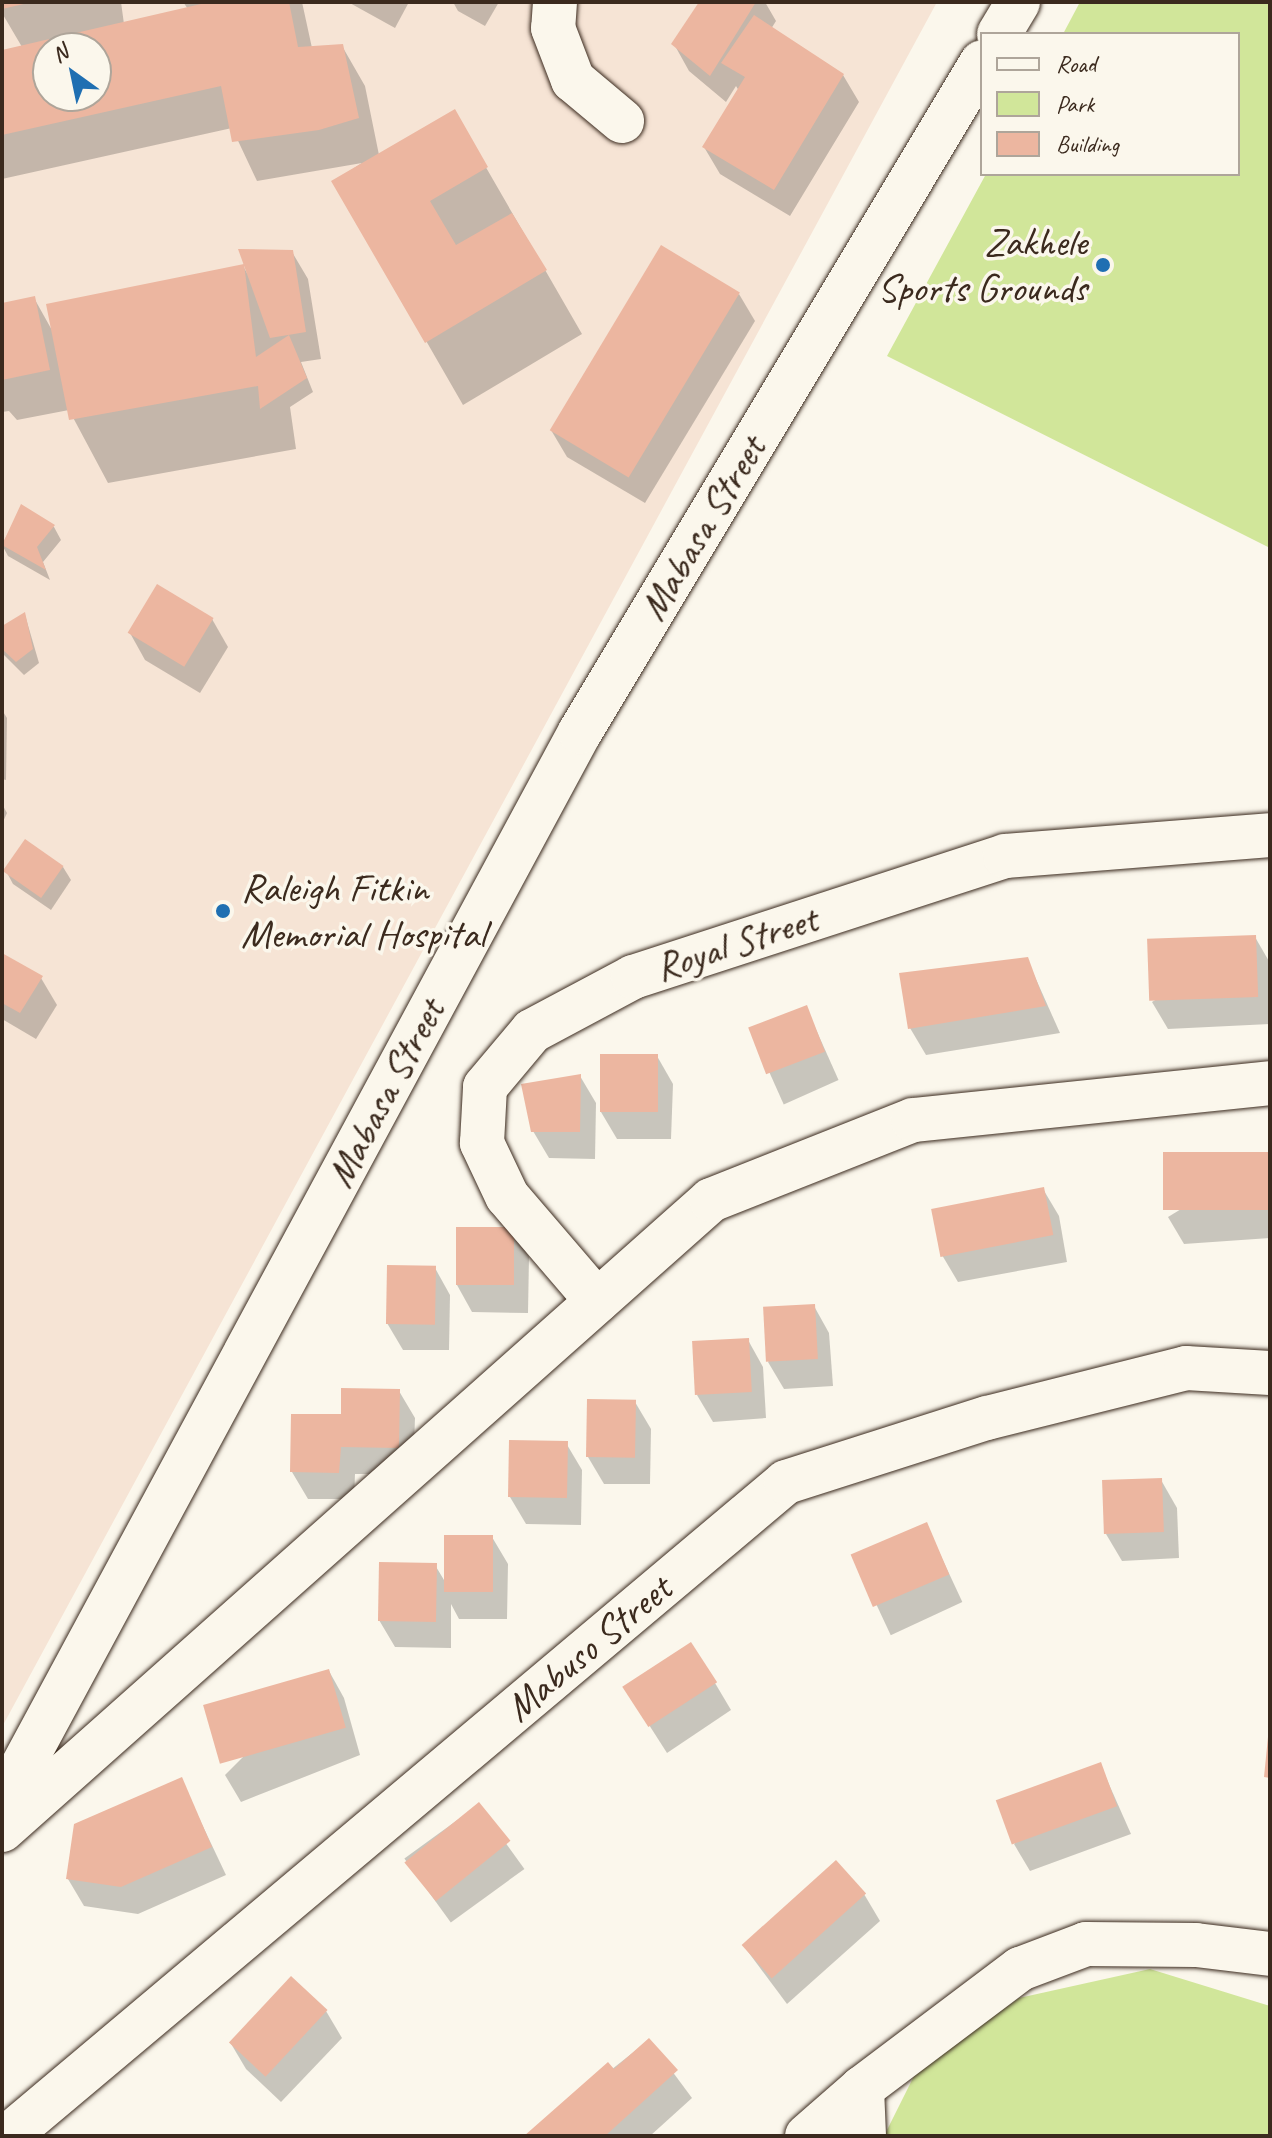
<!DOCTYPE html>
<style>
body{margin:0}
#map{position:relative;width:1272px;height:2138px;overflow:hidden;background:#fbf7ec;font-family:Caveat,sans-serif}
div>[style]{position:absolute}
.built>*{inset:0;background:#f6e4d5}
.green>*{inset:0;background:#d1e69a}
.shadow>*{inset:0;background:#0003;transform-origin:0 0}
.building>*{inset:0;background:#ecb6a0;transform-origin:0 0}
.roads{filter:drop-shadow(0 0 2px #3b2a1e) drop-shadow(0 0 2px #3b2a1e)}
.minor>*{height:44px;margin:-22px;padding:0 22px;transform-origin:22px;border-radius:22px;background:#fbf7ec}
.dots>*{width:22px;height:22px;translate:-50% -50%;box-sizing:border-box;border:4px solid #fbf7ec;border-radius:50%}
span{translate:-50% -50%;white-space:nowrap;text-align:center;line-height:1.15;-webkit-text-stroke:7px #fbf7ec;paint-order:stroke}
.poi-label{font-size:40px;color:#3b2a1e}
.right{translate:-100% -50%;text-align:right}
.left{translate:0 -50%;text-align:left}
.street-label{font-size:40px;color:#3b2a1e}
.frame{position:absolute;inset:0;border:4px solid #3b2a1e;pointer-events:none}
.legend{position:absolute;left:980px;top:32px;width:260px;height:144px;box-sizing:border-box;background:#fbf7ec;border:2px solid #aea59a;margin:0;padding:10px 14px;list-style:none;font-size:24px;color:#3b2a1e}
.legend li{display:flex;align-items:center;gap:16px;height:40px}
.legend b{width:40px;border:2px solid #aea59a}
.north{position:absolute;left:32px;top:32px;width:80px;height:80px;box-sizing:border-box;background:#fbf7ec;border:2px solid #aea59a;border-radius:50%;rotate:327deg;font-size:22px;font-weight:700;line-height:32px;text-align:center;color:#3b2a1e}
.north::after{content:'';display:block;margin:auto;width:28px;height:36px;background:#1f6fb2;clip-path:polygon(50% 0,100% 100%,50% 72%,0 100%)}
</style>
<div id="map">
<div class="built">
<i style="clip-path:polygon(evenodd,2px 2px,937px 2px,2px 1727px,2px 2px,48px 48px,96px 48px,96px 96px,48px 96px,48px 48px)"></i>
</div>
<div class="green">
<i style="clip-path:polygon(1080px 2px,1270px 2px,1270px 548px,887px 356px,986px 174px,1238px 174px,1238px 34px,1063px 34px)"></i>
<i style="clip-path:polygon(1150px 1969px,1270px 2006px,1270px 2136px,884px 2136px,917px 2070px,1019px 1998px)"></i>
</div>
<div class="shadow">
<i style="clip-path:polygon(evenodd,2px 2px,121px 2px,124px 24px,188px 9px,183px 2px,302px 2px,312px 48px,342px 46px,365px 86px,379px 155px,454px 112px,582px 334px,463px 405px,334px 181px,362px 163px,257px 181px,232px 128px,2px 179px,2px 52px,22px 47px,2px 13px,2px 2px,48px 48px,96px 48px,96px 96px,48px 96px,48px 48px)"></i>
<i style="clip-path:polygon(348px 2px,409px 2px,395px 28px)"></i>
<i style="clip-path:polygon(453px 2px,499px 2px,485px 26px,458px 11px)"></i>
<i style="clip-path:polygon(702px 2px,765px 2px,776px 21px,771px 29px,843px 75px,859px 102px,790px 216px,720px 174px,704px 147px,739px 91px,736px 86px,726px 102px,689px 71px,674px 44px)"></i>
<i style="clip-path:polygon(292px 252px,308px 279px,321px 359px,301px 362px,313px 392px,290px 407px,296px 449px,108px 483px,69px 410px,17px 420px,9px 411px,2px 412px,2px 305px,34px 298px,53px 332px,243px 266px,247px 273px)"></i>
<i style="clip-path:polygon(739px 294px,755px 321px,645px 503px,567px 457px,551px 430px)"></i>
<i style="clip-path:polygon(22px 506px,54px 527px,61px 540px,43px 562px,50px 580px,8px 556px,2px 545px)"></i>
<i style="clip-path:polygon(25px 615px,39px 663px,24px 675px,2px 653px,2px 629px)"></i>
<i style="clip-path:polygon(212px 619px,228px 647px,200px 693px,145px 660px,130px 633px)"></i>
<i style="clip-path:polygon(2px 710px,7px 718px,6px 780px,2px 779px)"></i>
<i style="clip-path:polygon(2px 804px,7px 813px,2px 824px)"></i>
<i style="clip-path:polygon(63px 867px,71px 880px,51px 910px,13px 884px,6px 871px)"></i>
<i style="clip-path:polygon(1255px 937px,1270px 963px,1270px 1024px,1168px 1029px,1152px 1002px)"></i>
<i style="clip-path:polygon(2px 955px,41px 978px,57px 1005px,36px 1039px,2px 1019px)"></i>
<i style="clip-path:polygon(1027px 959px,1060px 1033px,926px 1055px,910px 1028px)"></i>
<i style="left:806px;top:1007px;width:80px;height:60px;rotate:66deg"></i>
<i style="clip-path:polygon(657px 1056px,673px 1084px,671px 1139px,617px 1139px,601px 1112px)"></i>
<i style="clip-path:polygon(580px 1076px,596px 1103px,595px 1159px,549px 1158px,533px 1131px)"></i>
<i style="clip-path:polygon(1270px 1155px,1270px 1238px,1184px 1244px,1168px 1217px)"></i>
<i style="clip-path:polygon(1043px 1189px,1059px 1216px,1067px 1262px,958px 1282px,942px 1255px)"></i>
<i style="clip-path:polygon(513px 1229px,529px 1257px,528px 1313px,472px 1312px,457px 1285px)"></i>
<i style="clip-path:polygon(435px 1268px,450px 1295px,449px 1350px,403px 1350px,387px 1323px)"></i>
<i style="clip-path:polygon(814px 1306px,829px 1333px,833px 1386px,784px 1389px,768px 1362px)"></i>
<i style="clip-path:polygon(748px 1340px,763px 1367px,766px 1418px,713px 1422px,697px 1395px)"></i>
<i style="clip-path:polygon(399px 1391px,415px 1418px,413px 1474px,355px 1474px,354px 1499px,308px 1499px,292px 1472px,343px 1416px)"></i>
<i style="clip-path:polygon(635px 1402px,651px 1429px,650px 1484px,604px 1484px,588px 1457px)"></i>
<i style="clip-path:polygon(566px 1443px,582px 1470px,581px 1525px,526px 1524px,510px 1497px)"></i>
<i style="clip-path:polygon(1161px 1480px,1177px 1508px,1179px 1558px,1122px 1561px,1106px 1534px)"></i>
<i style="left:926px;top:1524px;width:86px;height:79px;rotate:65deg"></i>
<i style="clip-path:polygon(492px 1537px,508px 1564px,507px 1619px,459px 1619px,451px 1604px,451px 1648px,395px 1647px,379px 1620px,435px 1565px,444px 1580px)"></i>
<i style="clip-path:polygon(329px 1671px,344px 1698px,360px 1755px,241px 1802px,225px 1775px)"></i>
<i style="clip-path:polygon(715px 1683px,731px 1710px,667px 1753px,626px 1689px)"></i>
<i style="clip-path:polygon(1100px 1764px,1131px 1834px,1030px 1871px,1014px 1844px)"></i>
<i style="clip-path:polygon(181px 1780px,226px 1875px,138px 1914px,84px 1906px,68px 1879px)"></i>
<i style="left:478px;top:1805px;width:79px;height:91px;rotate:54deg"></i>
<i style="clip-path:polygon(864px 1894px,880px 1921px,787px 2004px,743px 1945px)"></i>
<i style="clip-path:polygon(326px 2011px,342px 2038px,281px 2102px,246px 2069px,230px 2042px)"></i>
<i style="clip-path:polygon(649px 2040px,692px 2098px,650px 2136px,527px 2136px)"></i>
</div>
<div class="building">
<i style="clip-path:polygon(2px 2px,28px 2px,28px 3px,2px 9px)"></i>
<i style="clip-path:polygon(evenodd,197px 2px,289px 2px,298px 47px,343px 44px,359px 118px,319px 130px,232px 142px,221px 86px,2px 135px,2px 50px,201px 4px,197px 2px,48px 48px,96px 48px,96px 96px,48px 96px,48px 48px)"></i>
<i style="clip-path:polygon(699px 2px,756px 2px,710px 76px,671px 44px)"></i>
<i style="clip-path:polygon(754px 15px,844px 74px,774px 190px,702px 147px,745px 77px,721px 63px)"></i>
<i style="clip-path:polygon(455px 109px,488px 167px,430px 201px,456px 245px,512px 213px,547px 270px,425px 343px,331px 181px)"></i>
<i style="left:661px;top:245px;width:92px;height:216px;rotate:31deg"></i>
<i style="clip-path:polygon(238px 249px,293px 250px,306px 332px,270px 338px)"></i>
<i style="clip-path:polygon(244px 264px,256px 357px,289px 335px,307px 378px,260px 409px,258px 386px,69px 420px,46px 304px)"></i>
<i style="clip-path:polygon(35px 296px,50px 370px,2px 380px,2px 303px)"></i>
<i style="clip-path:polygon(21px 504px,55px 525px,37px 547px,46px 570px,2px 545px)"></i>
<i style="left:157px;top:584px;width:66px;height:57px;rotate:31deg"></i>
<i style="clip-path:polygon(25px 612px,33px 649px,16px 662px,2px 649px,2px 626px)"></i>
<i style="left:25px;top:839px;width:47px;height:39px;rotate:35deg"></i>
<i style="left:1256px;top:935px;width:62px;height:109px;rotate:88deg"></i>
<i style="clip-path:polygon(2px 953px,43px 976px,20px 1013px,2px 1003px)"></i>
<i style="clip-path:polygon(1028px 957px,1046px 1006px,908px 1029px,899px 973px)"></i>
<i style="left:807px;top:1005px;width:50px;height:63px;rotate:69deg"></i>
<i style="left:600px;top:1054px;width:58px;height:58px"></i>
<i style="clip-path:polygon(581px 1074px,580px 1132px,531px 1132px,521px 1084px)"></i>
<i style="left:1270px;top:1152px;width:58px;height:107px;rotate:90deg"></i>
<i style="left:1044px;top:1187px;width:49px;height:115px;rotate:79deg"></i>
<i style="left:456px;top:1227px;width:58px;height:58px"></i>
<i style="left:387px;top:1265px;width:49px;height:59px;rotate:1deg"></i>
<i style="left:815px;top:1304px;width:55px;height:52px;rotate:87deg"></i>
<i style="left:749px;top:1338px;width:54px;height:57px;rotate:87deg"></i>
<i style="clip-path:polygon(341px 1388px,400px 1389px,399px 1448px,341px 1447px,339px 1473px,290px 1472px,291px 1414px,341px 1414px)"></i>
<i style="left:587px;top:1399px;width:49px;height:58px;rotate:1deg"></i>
<i style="left:509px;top:1440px;width:59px;height:57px;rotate:1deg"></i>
<i style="left:1162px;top:1478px;width:54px;height:60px;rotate:88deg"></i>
<i style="left:927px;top:1522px;width:57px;height:83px;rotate:67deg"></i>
<i style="left:444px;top:1535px;width:49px;height:57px"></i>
<i style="left:379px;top:1562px;width:58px;height:59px;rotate:1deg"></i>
<i style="left:691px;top:1642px;width:48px;height:82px;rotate:57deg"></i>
<i style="left:329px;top:1669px;width:61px;height:131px;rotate:74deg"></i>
<i style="clip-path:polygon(1268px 1737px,1270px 1737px,1270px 1778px,1264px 1777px)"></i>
<i style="left:1101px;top:1762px;width:47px;height:112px;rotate:70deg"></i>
<i style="clip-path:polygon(182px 1777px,212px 1847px,121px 1887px,66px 1879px,74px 1824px)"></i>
<i style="left:479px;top:1802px;width:50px;height:96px;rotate:51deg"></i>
<i style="left:836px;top:1860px;width:45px;height:127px;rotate:48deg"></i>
<i style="left:291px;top:1976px;width:50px;height:91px;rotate:43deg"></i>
<i style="clip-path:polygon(649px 2038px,678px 2070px,605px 2136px,524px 2136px,608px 2062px,614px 2069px)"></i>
</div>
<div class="roads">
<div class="minor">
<i style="left:555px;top:2px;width:26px;rotate:94deg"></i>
<i style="left:553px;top:28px;width:56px;rotate:69deg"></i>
<i style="left:573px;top:80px;width:64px;rotate:39.9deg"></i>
<i style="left:999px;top:34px;width:37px;rotate:-59deg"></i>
<i style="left:597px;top:1301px;width:138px;rotate:-130.6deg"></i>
<i style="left:507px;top:1196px;width:59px;rotate:-115.3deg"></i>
<i style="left:482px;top:1143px;width:56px;rotate:-86.9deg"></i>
<i style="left:485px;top:1087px;width:73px;rotate:-50deg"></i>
<i style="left:532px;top:1031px;width:115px;rotate:-28.1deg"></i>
<i style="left:633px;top:977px;width:391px;rotate:-18deg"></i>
<i style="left:1005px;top:856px;width:266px;rotate:-4.5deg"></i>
<i style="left:2px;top:1804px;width:1218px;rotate:-61.67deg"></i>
<i style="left:580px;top:732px;width:781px;rotate:-59.04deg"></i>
<i style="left:2px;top:1830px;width:948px;rotate:-41.62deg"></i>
<i style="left:711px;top:1200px;width:217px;rotate:-21.6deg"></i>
<i style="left:913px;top:1120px;width:359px;rotate:-5.9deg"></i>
<i style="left:862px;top:2088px;width:48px;rotate:87.6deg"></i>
<i style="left:8px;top:2136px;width:1016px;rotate:-40.05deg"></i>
<i style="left:786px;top:1482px;width:211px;rotate:-17.7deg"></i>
<i style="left:987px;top:1418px;width:205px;rotate:-14.1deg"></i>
<i style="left:1186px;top:1368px;width:84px;rotate:3.4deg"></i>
<i style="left:807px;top:2136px;width:73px;rotate:-41.1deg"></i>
<i style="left:862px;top:2088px;width:198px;rotate:-37deg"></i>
<i style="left:1020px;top:1969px;width:71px;rotate:-20.7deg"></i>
<i style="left:1086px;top:1944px;width:110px;rotate:0.5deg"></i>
<i style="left:1196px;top:1945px;width:75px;rotate:6.9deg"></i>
</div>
</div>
<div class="dots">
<i style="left:1103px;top:265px;background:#1f6fb2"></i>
<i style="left:223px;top:911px;background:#1f6fb2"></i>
</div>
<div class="poi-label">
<span class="right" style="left:1087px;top:265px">Zakhele<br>Sports Grounds</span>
<span class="left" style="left:241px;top:911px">Raleigh Fitkin<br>Memorial Hospital</span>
</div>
<div class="street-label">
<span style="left:702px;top:528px;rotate:-59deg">Mabasa Street</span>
<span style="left:736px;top:943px;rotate:-18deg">Royal Street</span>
<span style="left:385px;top:1093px;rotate:-62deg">Mabasa Street</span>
<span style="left:588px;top:1648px;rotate:-40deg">Mabuso Street</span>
</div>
<div class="frame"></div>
<ul class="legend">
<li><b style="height:10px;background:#fbf7ec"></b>Road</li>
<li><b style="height:22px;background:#d1e69a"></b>Park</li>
<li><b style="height:22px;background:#ecb6a0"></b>Building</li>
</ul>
<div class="north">N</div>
</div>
